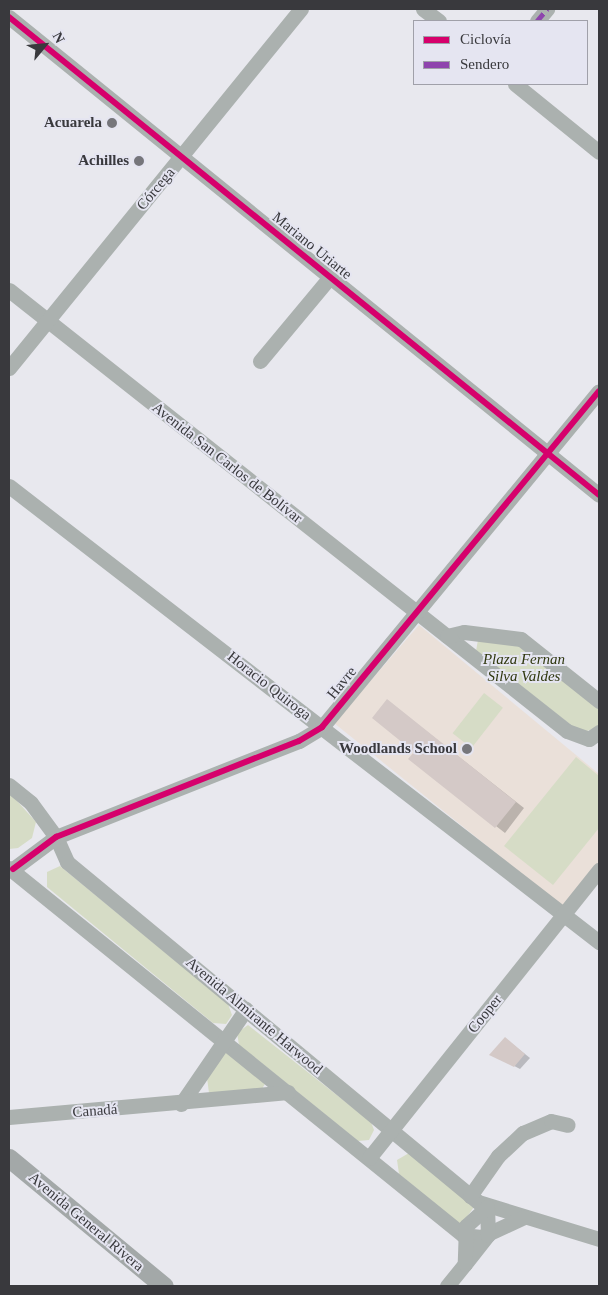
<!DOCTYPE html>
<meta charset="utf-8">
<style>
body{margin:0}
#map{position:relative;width:608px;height:1295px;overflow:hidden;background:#e8e8ee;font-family:Georgia,serif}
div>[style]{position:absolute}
.education>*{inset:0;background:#eae0d9}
.green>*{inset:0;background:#d6dcc6;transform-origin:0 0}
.shadow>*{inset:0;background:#0003}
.building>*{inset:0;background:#d4c9c7}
.minor>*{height:15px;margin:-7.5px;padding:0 7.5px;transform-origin:7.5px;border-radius:7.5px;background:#abb1af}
.major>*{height:19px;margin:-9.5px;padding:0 9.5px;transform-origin:9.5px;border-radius:9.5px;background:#a3a8a8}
.quiet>*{height:5px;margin-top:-2.5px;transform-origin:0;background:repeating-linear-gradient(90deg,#8e44ad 0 10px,transparent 0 15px)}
.cycleway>*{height:6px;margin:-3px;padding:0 3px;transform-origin:3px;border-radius:3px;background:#d6006c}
.dots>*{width:14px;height:14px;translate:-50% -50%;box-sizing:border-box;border:2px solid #e5e5f1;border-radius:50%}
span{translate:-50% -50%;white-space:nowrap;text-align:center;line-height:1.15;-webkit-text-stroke:4px #e5e5f1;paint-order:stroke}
.poi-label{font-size:15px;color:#39393d;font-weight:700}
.right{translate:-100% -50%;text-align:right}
.street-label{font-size:15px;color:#39393d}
.park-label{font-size:15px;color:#2f370e;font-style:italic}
.frame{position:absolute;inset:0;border:10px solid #39393d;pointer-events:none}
.legend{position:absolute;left:413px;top:20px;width:175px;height:65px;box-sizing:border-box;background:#e5e5f1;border:1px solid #a0a0a9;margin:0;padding:6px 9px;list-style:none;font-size:15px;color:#39393d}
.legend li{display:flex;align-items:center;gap:10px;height:25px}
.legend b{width:25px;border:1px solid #a0a0a9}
.north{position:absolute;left:20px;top:20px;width:50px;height:50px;-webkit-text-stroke:4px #e5e5f1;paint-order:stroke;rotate:62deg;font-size:14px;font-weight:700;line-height:20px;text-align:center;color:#39393d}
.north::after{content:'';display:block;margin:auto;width:18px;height:22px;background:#39393d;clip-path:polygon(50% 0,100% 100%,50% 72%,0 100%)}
</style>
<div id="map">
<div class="education">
<i style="clip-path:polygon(419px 625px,599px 774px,599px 862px,563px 907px,334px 723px)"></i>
</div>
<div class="green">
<i style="clip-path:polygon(478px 640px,515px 642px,599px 704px,599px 727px,581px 733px,476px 651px)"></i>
<i style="left:484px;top:693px;width:24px;height:51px;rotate:38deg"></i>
<i style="clip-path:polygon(576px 757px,599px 776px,599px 828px,553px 885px,504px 846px)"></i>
<i style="clip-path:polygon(9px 792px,36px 822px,32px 838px,18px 848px,9px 849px)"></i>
<i style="clip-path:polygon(60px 866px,228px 1004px,232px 1015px,226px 1024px,213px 1023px,47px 887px,47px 872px)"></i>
<i style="clip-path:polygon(248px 1025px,371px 1122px,374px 1130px,369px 1140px,358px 1141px,239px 1045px,237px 1033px)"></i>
<i style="clip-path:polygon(225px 1050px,266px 1082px,262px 1089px,209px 1093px,207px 1078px)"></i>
<i style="clip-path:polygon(409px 1153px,474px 1207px,461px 1225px,399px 1174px,397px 1160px)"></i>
</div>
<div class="shadow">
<i style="clip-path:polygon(388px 701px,524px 808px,505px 833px,410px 759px,415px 751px)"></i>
<i style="clip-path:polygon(505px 1038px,530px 1058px,520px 1069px,491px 1054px)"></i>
</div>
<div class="building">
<i style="clip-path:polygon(387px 699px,516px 802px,495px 828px,408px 759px,414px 752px,372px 718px)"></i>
<i style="clip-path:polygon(505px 1037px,525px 1054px,514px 1067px,489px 1055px)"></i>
</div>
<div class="minor">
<i style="left:423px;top:9px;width:20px;rotate:37deg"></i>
<i style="left:9px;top:17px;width:759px;rotate:39.01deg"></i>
<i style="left:537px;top:21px;width:16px;rotate:-50deg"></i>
<i style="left:515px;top:84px;width:108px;rotate:39deg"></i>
<i style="left:9px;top:290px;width:711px;rotate:38.32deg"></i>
<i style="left:567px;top:731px;width:23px;rotate:20deg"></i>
<i style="left:589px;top:739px;width:12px;rotate:-35deg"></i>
<i style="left:260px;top:361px;width:109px;rotate:-50.2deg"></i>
<i style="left:9px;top:368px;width:463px;rotate:-50.9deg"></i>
<i style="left:9px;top:486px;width:746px;rotate:37.7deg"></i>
<i style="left:447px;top:636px;width:17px;rotate:-13deg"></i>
<i style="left:464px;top:632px;width:57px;rotate:7deg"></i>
<i style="left:521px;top:639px;width:100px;rotate:38.5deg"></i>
<i style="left:9px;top:785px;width:28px;rotate:39deg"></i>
<i style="left:31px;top:803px;width:42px;rotate:53.7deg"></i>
<i style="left:56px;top:837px;width:27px;rotate:66deg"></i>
<i style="left:67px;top:862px;width:533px;rotate:39.6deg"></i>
<i style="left:478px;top:1202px;width:127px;rotate:17deg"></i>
<i style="left:9px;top:868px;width:584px;rotate:38.95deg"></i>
<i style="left:463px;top:1235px;width:18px;rotate:6deg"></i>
<i style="left:481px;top:1237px;width:47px;rotate:-24.9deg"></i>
<i style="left:13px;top:869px;width:54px;rotate:-36.7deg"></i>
<i style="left:56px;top:837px;width:261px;rotate:-21.6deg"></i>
<i style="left:299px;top:741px;width:27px;rotate:-31deg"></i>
<i style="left:322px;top:727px;width:435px;rotate:-50.5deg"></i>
<i style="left:181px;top:1104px;width:115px;rotate:-55.6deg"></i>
<i style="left:9px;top:1117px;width:280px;rotate:-5.1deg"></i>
<i style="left:369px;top:1158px;width:369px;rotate:-51.4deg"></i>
<i style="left:470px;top:1196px;width:49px;rotate:-55deg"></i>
<i style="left:498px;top:1156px;width:34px;rotate:-43deg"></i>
<i style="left:523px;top:1133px;width:30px;rotate:-23deg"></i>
<i style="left:551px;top:1121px;width:17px;rotate:13deg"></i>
<i style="left:447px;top:1286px;width:28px;rotate:-51deg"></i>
<i style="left:465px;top:1264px;width:37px;rotate:-52deg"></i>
<i style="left:488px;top:1235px;width:28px;rotate:-92deg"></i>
<i style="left:487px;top:1207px;width:28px;rotate:138deg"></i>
<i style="left:466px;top:1226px;width:38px;rotate:92deg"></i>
</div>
<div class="major">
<i style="left:9px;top:1158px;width:201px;rotate:39.6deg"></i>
</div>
<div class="quiet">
<i style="left:537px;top:21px;width:16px;rotate:-50deg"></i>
</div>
<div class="cycleway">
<i style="left:9px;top:17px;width:759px;rotate:39.01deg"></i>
<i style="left:13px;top:869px;width:54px;rotate:-36.7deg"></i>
<i style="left:56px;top:837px;width:261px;rotate:-21.6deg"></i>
<i style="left:299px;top:741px;width:27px;rotate:-31deg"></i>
<i style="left:322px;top:727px;width:435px;rotate:-50.5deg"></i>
</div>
<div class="dots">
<i style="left:112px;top:123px;background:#76767b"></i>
<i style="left:139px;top:161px;background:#76767b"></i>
<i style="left:467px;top:749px;background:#76767b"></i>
</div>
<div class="poi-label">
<span class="right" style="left:102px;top:123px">Acuarela</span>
<span class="right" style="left:129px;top:161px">Achilles</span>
<span class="right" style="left:457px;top:749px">Woodlands School</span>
</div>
<div class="street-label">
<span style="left:156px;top:189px;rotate:-50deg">Córcega</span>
<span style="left:312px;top:246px;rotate:39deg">Mariano Uriarte</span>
<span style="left:227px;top:463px;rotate:38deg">Avenida San Carlos de Bolívar</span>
<span style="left:342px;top:683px;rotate:-51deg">Havre</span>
<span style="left:269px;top:686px;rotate:38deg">Horacio Quiroga</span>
<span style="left:485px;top:1014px;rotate:-51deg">Cooper</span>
<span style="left:254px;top:1016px;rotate:40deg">Avenida Almirante Harwood</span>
<span style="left:95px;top:1111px;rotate:-4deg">Canadá</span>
<span style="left:86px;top:1222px;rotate:40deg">Avenida General Rivera</span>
</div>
<div class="park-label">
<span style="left:524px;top:668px">Plaza Fernan<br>Silva Valdes</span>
</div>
<div class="frame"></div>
<ul class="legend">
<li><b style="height:6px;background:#d6006c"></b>Ciclovía</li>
<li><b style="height:6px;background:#8e44ad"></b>Sendero</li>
</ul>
<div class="north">N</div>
</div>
